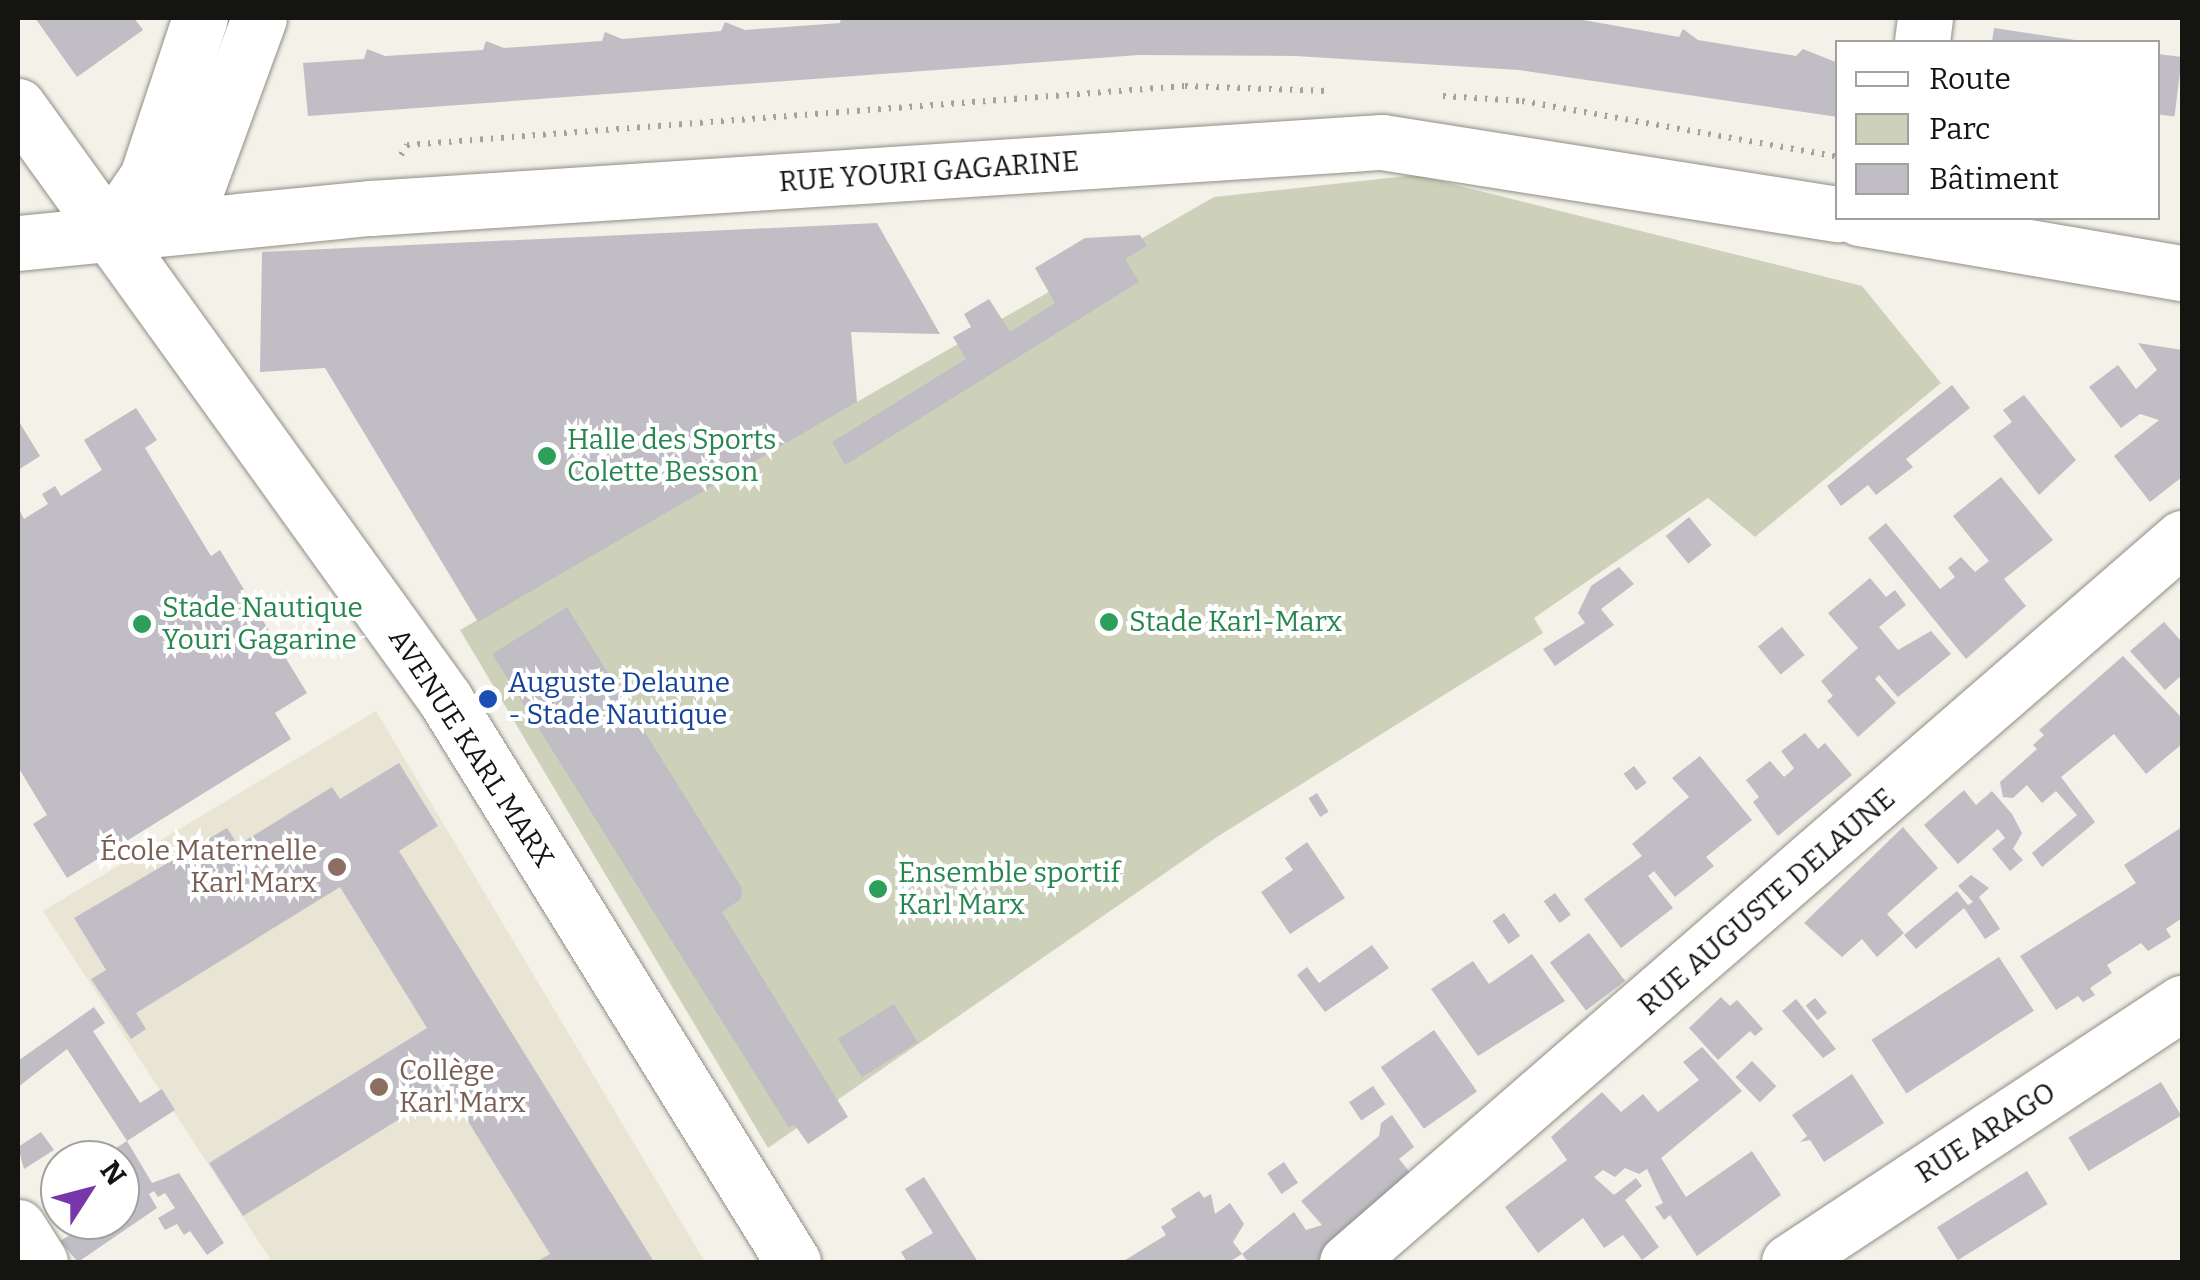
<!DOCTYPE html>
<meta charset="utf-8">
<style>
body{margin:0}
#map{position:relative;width:2200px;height:1280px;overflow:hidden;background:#f3f1e8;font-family:Bitter,serif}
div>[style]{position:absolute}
.built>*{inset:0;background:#e9e5d5}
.green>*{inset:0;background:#ced1b9}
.building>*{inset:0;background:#c0bdc5;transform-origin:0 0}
.path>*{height:6px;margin-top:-3px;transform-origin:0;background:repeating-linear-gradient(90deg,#a4a39c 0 2.5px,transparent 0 10.5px)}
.roads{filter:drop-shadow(0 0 2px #908e86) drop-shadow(0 0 2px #908e86)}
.minor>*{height:55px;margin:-27.5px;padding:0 27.5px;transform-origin:27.5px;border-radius:27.5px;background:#fff}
.dots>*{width:28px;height:28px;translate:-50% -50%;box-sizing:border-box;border:5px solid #fff;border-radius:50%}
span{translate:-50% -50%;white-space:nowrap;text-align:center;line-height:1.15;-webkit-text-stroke:8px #fff;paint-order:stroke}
.street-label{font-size:28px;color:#141411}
.leisure-label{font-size:28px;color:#27864d}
.left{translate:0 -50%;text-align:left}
.transit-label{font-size:28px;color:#164399}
.education-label{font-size:28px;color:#785e54}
.right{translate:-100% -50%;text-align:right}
.frame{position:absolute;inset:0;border:20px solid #141411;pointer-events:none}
.legend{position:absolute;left:1835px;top:40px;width:325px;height:180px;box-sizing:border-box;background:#fff;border:2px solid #a1a1a0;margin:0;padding:12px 18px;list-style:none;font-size:30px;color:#141411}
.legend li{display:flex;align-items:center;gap:20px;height:50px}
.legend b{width:50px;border:2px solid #a1a1a0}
.north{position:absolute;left:40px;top:1140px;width:100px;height:100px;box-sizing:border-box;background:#fff;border:2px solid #a1a1a0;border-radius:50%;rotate:54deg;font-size:28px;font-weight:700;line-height:40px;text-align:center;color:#141411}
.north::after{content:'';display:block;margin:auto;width:35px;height:45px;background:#7737ab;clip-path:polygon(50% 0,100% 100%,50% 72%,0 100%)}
</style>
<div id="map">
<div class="built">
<i style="clip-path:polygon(376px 711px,705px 1262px,272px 1262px,43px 911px)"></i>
</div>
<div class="green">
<i style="clip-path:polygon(1416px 175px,1862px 286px,1941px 383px,1755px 537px,1708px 498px,1534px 618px,1543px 633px,1220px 835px,768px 1148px,460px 630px,1214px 197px)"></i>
</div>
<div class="building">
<i style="clip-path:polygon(35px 18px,134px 18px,143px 30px,77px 77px)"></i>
<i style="clip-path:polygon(841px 18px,1572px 18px,1679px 37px,1683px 29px,1698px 40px,1796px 56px,1803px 49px,1838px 63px,1838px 117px,1519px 70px,1296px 56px,1139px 55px,308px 116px,303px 63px,364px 59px,367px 49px,385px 56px,483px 50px,486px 41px,504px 48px,602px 41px,605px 32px,622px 39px,721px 31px,725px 22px,745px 30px,840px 23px)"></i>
<i style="clip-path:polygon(1994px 28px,2075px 40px,2074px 42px,1992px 42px)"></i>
<i style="left:2158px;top:54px;width:24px;height:60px;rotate:7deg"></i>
<i style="clip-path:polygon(877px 223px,940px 334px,851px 332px,857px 402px,478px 622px,325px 368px,260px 372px,262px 252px)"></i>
<i style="clip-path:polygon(1140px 235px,1147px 246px,1125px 259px,1139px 282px,845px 465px,832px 442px,966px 359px,953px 337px,971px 327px,964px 314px,989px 299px,1010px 332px,1055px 303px,1035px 268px,1085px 238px)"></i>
<i style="clip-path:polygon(2138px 343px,2182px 350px,2182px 477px,2150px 502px,2114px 456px,2159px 420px,2140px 414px,2121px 428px,2089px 387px,2118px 365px,2136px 389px,2157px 370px)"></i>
<i style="clip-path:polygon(1952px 385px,1970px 408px,1906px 459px,1913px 467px,1876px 495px,1868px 485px,1841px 506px,1827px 486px)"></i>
<i style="clip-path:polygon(2024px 395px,2076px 460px,2039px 495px,1993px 436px,2012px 422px,2003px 410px)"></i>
<i style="clip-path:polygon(136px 408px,157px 440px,145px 448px,211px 556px,220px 550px,307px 693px,275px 713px,291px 739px,67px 878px,33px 824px,47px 815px,18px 767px,18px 507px,24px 519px,48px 504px,42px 494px,55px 486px,61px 496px,102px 470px,84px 440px)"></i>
<i style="clip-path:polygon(18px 420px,40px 456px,18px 470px)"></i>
<i style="clip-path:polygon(2001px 477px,2053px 540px,2004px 579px,2026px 606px,1966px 659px,1868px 538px,1886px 523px,1940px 589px,1955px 577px,1948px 568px,1961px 557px,1975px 572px,1989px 561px,1953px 516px)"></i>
<i style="left:1689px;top:517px;width:36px;height:30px;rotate:51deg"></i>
<i style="clip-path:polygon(1619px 567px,1634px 584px,1601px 609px,1614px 625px,1555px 666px,1543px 649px,1585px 623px,1578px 613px,1591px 586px)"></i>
<i style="clip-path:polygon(1870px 578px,1886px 597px,1895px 590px,1906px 605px,1879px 627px,1898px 650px,1931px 631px,1951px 654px,1898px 697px,1879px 675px,1875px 679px,1896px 703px,1858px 737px,1827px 701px,1833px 696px,1821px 681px,1858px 648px,1828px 613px)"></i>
<i style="clip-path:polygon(567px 607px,742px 888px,741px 899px,722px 912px,848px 1117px,808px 1144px,794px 1124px,789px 1128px,492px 654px)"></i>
<i style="clip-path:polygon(2164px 622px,2182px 642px,2182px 675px,2165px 690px,2130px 651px)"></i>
<i style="left:1782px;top:627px;width:36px;height:31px;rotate:51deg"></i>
<i style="clip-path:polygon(2123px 656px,2182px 718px,2182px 744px,2146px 774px,2114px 734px,2061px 777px,2095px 822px,2042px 867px,2032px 853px,2077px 815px,2056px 791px,2042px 803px,2027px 785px,2013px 798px,2003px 797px,2000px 782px,2037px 749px,2033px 745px,2044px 735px,2039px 730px)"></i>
<i style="clip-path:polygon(1805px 733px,1818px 749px,1825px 743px,1852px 775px,1778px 836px,1753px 802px,1759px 797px,1746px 780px,1770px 761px,1784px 777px,1789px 773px,1794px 768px,1781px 751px)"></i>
<i style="clip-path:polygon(1700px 756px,1752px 820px,1706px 857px,1714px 866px,1675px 897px,1654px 871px,1648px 876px,1673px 908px,1621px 948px,1584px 899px,1642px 856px,1632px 844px,1689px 797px,1672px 778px)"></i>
<i style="clip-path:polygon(399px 763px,438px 826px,399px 851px,654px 1262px,536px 1262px,550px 1254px,448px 1089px,243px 1216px,209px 1163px,427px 1028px,340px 887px,136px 1013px,146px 1029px,131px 1039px,91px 979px,106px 970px,74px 918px,227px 828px,238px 845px,332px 787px,340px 799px)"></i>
<i style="left:1634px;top:766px;width:21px;height:13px;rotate:53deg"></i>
<i style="clip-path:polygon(1964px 790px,1976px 805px,1992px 791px,2012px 814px,2022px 833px,2013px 849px,2023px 860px,2010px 871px,1992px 849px,2005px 838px,1998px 829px,1958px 864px,1924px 825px)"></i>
<i style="left:1317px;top:793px;width:22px;height:10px;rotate:58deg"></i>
<i style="clip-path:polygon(1903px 827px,1938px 868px,1887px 914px,1904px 933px,1877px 957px,1862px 939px,1842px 957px,1804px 923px)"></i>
<i style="clip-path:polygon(2182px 827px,2182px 918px,2166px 929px,2171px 937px,2148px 951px,2141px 943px,2107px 965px,2112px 973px,2090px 988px,2095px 995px,2083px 1002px,2078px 996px,2056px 1010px,2020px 956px,2136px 883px,2124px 865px)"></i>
<i style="clip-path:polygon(1307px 842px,1345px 898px,1290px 934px,1261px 892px,1293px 870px,1285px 858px)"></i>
<i style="clip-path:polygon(1971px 875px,1989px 888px,1979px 897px,2000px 929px,1985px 939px,1964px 908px,1916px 949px,1904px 935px,1957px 891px,1968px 905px,1973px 902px,1958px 886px)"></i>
<i style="left:1555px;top:893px;width:27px;height:14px;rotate:54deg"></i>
<i style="left:1504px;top:913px;width:28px;height:14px;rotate:55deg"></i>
<i style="left:1589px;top:933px;width:60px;height:49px;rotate:53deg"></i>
<i style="clip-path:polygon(1372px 945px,1389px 968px,1325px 1012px,1297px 975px,1307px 967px,1319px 983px)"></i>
<i style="clip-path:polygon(1532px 954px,1565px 1001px,1478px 1056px,1431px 989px,1473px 961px,1489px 984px)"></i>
<i style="left:1999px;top:957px;width:64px;height:152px;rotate:57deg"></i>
<i style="clip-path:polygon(1721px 997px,1730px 1006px,1737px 1000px,1763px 1029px,1755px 1036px,1750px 1031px,1718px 1060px,1689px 1028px)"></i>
<i style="left:1815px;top:998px;width:19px;height:12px;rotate:51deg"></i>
<i style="clip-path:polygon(1796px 999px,1836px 1049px,1823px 1058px,1782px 1011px)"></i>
<i style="left:894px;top:1004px;width:45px;height:66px;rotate:58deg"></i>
<i style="clip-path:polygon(94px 1007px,105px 1023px,93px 1031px,140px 1103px,162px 1089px,175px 1110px,127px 1141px,152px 1183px,179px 1173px,224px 1243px,207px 1255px,190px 1231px,184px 1235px,177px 1224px,165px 1230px,158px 1218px,175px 1208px,165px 1193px,158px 1197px,154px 1191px,149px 1194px,157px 1208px,78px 1262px,60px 1241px,94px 1220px,120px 1220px,120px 1160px,97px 1160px,127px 1141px,67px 1049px,18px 1087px,18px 1061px)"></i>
<i style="left:1434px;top:1030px;width:75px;height:65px;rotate:55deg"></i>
<i style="clip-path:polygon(1702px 1047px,1742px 1091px,1661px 1158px,1686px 1197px,1752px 1151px,1781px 1195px,1697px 1256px,1670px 1215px,1664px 1220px,1655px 1207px,1663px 1203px,1647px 1169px,1639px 1174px,1625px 1168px,1615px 1177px,1603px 1170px,1594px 1177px,1614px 1195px,1636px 1178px,1642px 1186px,1625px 1200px,1659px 1247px,1642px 1260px,1623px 1235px,1604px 1248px,1583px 1218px,1538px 1253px,1505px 1207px,1567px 1160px,1551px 1137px,1602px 1092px,1621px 1112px,1643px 1094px,1658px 1112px,1699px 1080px,1683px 1062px)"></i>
<i style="left:1752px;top:1061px;width:35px;height:23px;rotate:46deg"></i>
<i style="clip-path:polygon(1852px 1074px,1884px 1123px,1824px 1162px,1810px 1140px,1800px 1142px,1807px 1136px,1792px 1115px)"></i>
<i style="left:2161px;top:1082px;width:39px;height:108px;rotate:59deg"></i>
<i style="left:1373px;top:1086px;width:22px;height:29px;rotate:56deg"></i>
<i style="clip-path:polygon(1392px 1115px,1414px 1147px,1399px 1159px,1417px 1181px,1321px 1262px,1248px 1262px,1242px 1254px,1294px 1212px,1306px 1230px,1322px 1225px,1301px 1201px,1379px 1136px,1381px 1123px)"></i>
<i style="clip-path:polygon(41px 1132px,54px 1150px,24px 1169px,18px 1147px)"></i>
<i style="left:1284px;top:1162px;width:25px;height:20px;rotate:56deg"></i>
<i style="left:2027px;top:1171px;width:39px;height:106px;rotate:58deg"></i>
<i style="clip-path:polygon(924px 1177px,978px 1262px,907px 1262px,901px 1252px,933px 1233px,905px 1189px)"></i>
<i style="clip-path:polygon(1199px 1191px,1204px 1198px,1211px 1194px,1215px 1214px,1230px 1203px,1244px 1224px,1233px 1242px,1242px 1254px,1229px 1262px,1122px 1262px,1166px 1235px,1161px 1227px,1176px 1217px,1171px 1209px)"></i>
</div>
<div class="path">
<i style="left:1443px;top:96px;width:79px;rotate:3.6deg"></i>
<i style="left:1522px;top:101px;width:321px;rotate:10deg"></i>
<i style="left:401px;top:155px;width:12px;rotate:-59deg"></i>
<i style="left:407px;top:145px;width:780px;rotate:-4.34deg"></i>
<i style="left:1185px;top:86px;width:145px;rotate:2deg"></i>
</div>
<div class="roads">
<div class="minor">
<i style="left:1922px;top:42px;width:24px;rotate:-83deg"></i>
<i style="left:18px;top:106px;width:731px;rotate:54.24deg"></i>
<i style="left:445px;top:699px;width:662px;rotate:58.28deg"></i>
<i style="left:1859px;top:218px;width:328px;rotate:9.7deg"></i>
<i style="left:184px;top:223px;width:218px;rotate:-69.9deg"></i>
<i style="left:109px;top:232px;width:67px;rotate:-55.4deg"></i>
<i style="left:147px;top:177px;width:168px;rotate:-71.6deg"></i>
<i style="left:18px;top:243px;width:355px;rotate:-5.7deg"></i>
<i style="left:371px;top:208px;width:1013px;rotate:-3.74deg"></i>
<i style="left:1382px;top:142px;width:462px;rotate:9deg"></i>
<i style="left:18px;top:1227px;width:41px;rotate:57.8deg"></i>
<i style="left:1347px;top:1262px;width:1105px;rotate:-40.93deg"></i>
<i style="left:1789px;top:1262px;width:471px;rotate:-33.4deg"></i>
</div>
</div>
<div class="dots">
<i style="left:547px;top:456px;background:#2e9e5b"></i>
<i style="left:1109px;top:622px;background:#2e9e5b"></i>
<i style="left:142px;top:624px;background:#2e9e5b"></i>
<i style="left:488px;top:699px;background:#1a4fb4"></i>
<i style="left:337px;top:867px;background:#8d6e63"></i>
<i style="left:878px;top:889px;background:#2e9e5b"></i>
<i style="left:379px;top:1087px;background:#8d6e63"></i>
</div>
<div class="street-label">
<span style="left:929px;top:172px;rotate:-4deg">RUE YOURI GAGARINE</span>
<span style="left:471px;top:748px;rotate:57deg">AVENUE KARL MARX</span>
<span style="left:1767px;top:902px;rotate:-41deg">RUE AUGUSTE DELAUNE</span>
<span style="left:1986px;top:1133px;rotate:-33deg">RUE ARAGO</span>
</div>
<div class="leisure-label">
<span class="left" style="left:567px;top:456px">Halle des Sports<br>Colette Besson</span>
<span class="left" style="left:162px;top:624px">Stade Nautique<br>Youri Gagarine</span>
<span class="left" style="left:1129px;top:622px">Stade Karl-Marx</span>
<span class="left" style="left:898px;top:889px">Ensemble sportif<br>Karl Marx</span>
</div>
<div class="transit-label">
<span class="left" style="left:508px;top:699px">Auguste Delaune<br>- Stade Nautique</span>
</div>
<div class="education-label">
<span class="right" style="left:317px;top:867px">École Maternelle<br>Karl Marx</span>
<span class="left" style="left:399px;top:1087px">Collège<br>Karl Marx</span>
</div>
<div class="frame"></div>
<ul class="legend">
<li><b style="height:12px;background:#fff"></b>Route</li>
<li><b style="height:28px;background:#ced1b9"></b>Parc</li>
<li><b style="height:28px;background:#c0bdc5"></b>Bâtiment</li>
</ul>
<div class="north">N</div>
</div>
